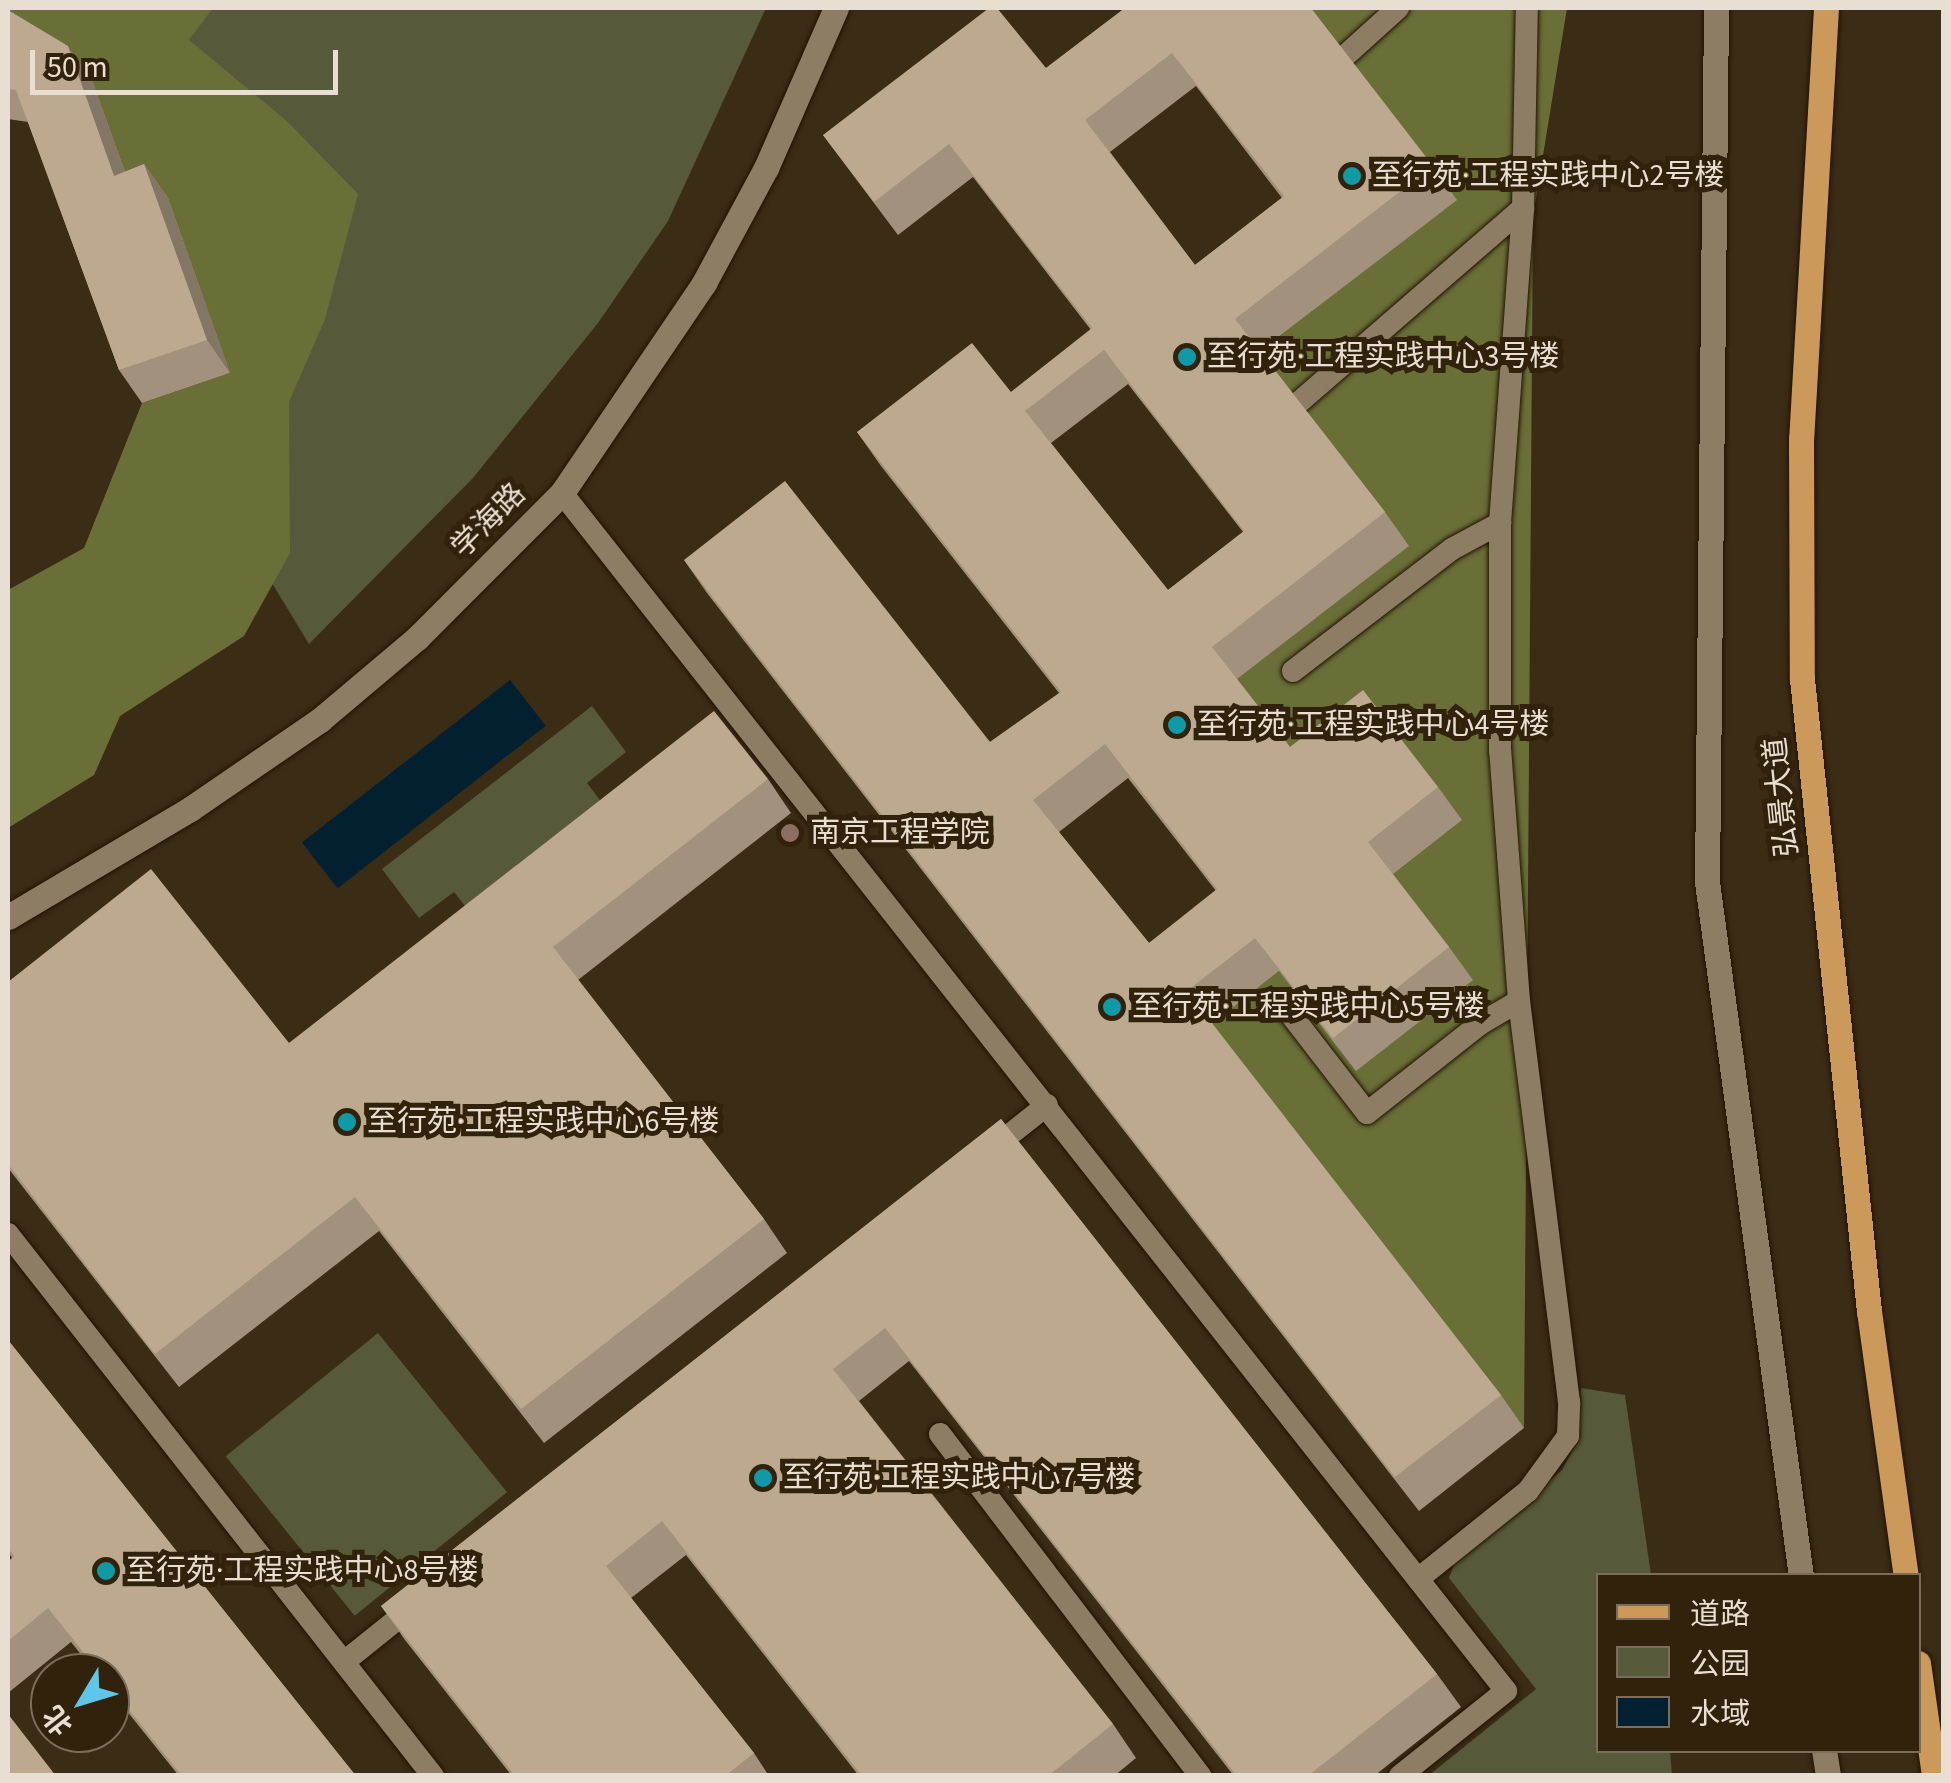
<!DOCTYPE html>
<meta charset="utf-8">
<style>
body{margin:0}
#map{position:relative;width:1951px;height:1783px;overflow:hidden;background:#3b2c16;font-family:"Source Sans 3","Noto Sans SC",sans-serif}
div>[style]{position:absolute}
.green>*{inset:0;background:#565a3a;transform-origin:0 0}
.forest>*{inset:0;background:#696f37}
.water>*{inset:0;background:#022030;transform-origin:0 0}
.roads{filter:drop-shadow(0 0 2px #221401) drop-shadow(0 0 2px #221401)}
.service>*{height:22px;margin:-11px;padding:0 11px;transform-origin:11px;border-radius:11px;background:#8e7d65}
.minor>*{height:25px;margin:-12.5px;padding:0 12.5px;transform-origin:12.5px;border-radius:12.5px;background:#8e7d65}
.tertiary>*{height:25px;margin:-12.5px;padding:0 12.5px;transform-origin:12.5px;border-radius:12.5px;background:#8e7d65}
.primary>*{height:25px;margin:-12.5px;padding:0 12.5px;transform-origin:12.5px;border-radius:12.5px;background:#cb9959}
.wall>*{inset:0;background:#a2917c}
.shaded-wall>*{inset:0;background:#847665}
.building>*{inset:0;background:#bca990}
.dots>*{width:28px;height:28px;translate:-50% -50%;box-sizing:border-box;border:5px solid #31220c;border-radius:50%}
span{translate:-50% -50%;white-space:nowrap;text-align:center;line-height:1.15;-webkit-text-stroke:10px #31220c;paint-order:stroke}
.poi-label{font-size:30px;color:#e8ded1}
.left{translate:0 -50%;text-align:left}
.street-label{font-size:30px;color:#e8ded1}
.frame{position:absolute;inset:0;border:10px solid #e8ded1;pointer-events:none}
.legend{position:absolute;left:1596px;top:1573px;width:325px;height:180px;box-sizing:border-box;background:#31220c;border:2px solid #7a6d5b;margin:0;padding:12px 18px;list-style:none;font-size:30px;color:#e8ded1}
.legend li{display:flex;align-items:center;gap:20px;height:50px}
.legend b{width:50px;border:2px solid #7a6d5b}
.north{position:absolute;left:30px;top:1653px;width:100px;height:100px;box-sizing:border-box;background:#31220c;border:2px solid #7a6d5b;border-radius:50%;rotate:232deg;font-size:28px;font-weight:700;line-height:40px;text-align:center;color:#e8ded1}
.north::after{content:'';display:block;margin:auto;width:35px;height:45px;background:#5cc7e7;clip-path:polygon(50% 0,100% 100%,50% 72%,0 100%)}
.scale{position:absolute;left:30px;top:50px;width:308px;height:45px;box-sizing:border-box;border:5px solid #e8ded1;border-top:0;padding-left:12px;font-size:30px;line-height:35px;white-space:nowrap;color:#e8ded1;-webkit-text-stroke:8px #31220c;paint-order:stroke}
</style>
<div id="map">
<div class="green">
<i style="clip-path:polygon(180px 8px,766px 8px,668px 221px,598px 323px,473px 478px,309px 644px,244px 537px,324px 236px,181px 37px)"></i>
<i style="clip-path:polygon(592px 706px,626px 752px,587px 783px,625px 833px,490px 938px,454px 892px,419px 918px,382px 869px)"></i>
<i style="left:378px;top:1333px;width:205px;height:196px;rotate:51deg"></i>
<i style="clip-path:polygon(1581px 1388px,1625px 1395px,1651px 1575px,1598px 1576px,1598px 1750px,1670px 1751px,1672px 1775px,1428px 1776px,1536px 1689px,1449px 1578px,1455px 1562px,1562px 1470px,1578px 1440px)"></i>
</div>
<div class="forest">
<i style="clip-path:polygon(8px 8px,213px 8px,189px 40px,288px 122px,358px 194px,325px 319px,289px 402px,290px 553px,244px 636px,120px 716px,94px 775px,8px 828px,8px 590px,84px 548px,142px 403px,230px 373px,138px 209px,8px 39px)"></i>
<i style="clip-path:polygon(1309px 8px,1567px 8px,1533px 217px,1524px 1428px,1210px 1025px,1279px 971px,1314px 780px,1236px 680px,1259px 352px,1456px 199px)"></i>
</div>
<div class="water">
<i style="left:510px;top:680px;width:58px;height:264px;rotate:52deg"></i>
</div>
<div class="roads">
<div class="service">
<i style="left:1346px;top:55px;width:70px;rotate:-42.1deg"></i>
<i style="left:1298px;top:403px;width:298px;rotate:-40.9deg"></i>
<i style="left:562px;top:493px;width:1525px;rotate:51.76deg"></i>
<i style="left:1506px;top:1691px;width:136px;rotate:141.3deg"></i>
<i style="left:1293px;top:671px;width:200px;rotate:-37.5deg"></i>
<i style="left:1452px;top:549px;width:55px;rotate:-28.4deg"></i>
<i style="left:1282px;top:1003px;width:139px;rotate:52.3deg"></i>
<i style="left:1367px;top:1113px;width:144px;rotate:-38.2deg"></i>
<i style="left:1480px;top:1024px;width:45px;rotate:-30.5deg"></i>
<i style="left:989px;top:1151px;width:74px;rotate:-38.4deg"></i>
<i style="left:8px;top:1234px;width:689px;rotate:51.9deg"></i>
<i style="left:940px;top:1434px;width:430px;rotate:52.7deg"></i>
<i style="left:1418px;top:1579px;width:141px;rotate:-38.7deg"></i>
<i style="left:1528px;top:1491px;width:68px;rotate:-54deg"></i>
<i style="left:1568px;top:1436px;width:34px;rotate:-88deg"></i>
<i style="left:1569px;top:1402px;width:404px;rotate:-97.1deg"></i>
<i style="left:1519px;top:1001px;width:251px;rotate:-94.3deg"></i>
<i style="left:1500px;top:751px;width:228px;rotate:-90deg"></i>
<i style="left:1500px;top:523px;width:316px;rotate:-85.8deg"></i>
<i style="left:1523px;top:208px;width:200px;rotate:-88.9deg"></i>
<i style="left:344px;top:1662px;width:91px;rotate:-38.8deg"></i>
</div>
<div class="minor">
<i style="left:8px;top:917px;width:212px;rotate:-30.7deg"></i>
<i style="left:190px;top:809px;width:158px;rotate:-34.4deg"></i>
<i style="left:320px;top:720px;width:127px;rotate:-40.2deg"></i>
<i style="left:417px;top:638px;width:205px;rotate:-45deg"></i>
<i style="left:562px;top:493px;width:254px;rotate:-55.9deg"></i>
<i style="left:704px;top:283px;width:131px;rotate:-61.7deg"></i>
<i style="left:766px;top:168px;width:175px;rotate:-66.4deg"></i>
</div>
<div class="tertiary">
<i style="left:1716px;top:8px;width:874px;rotate:90.59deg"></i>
<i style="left:1707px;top:882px;width:700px;rotate:82.29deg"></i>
<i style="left:1824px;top:1750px;width:26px;rotate:81deg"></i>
</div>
<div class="primary">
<i style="left:1826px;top:8px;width:432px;rotate:93.3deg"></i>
<i style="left:1801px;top:439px;width:240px;rotate:89.8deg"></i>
<i style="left:1802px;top:679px;width:636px;rotate:83.95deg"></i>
<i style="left:1869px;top:1311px;width:268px;rotate:82.1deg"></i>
<i style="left:1918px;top:1663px;width:114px;rotate:81.9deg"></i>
</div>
</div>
<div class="wall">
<i style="clip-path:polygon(evenodd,1125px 8px,1433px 166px,1457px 200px,1260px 351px,1385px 512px,1409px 546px,1237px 679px,1290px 747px,1438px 787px,1462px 820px,1393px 874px,1449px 947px,1473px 980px,1356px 1071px,1279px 971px,1212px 1024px,1501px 1395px,1524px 1428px,1419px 1511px,707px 593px,684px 560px,990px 742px,1059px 693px,881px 466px,857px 432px,1011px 392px,1091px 330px,973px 177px,898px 235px,823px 135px,1046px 68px,1125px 8px,1196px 86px,1282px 198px,1195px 265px,1110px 152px,1196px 86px,1125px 8px,1128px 384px,1243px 532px,1168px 590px,1051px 443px,1128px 384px,1125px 8px,1128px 778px,1216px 891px,1149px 943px,1059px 832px,1128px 778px)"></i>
<i style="clip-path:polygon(8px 10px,92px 80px,125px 172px,144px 164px,168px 198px,230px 373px,142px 403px,119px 370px,28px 122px,8px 119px)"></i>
<i style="clip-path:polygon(768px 779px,791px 813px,578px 980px,764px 1219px,787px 1253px,544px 1443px,379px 1231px,179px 1387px,8px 1168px,8px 982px,289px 1043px)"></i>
<i style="clip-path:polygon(1001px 1119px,1437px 1674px,1461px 1707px,1374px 1776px,1234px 1776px,909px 1361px,859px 1401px,1113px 1724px,1136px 1758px,1114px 1776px,859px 1776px,686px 1555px,631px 1598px,754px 1753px,769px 1776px,512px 1776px,405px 1640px,381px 1606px)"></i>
<i style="clip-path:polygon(8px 1340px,356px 1776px,179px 1776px,110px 1690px,110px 1673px,96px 1673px,71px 1642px,8px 1693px,8px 1562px,12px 1558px,8px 1552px)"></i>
</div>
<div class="shaded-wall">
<i style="clip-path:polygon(68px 46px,92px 80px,138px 209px,114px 176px)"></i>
<i style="clip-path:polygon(144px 164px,168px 198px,230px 373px,207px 340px)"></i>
</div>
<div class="building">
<i style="clip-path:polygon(evenodd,989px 8px,997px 8px,1046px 68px,1125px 8px,1311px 8px,1433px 166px,1235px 319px,1385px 512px,1212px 647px,1290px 747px,1363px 690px,1438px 787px,1368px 842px,1449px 947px,1333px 1038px,1255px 938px,1187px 991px,1501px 1395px,1395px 1477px,684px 560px,785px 481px,990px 742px,1061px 692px,857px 432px,972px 343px,1011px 392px,1092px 328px,949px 144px,874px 202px,823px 135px,989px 8px,1172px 53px,1284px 196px,1195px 265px,1085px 120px,1172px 53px,989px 8px,1104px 350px,1244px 531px,1168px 590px,1025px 411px,1104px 350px,989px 8px,1105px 744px,1217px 889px,1149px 943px,1033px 800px,1105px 744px)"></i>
<i style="clip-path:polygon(8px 10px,68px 46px,114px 176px,144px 164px,207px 340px,119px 370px,16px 90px,8px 89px)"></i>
<i style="clip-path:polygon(714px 711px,768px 779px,553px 947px,764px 1219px,521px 1409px,355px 1197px,155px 1354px,8px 1164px,8px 982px,151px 869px,289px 1043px)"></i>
<i style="clip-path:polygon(1001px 1119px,1437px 1674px,1308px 1776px,1237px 1776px,885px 1328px,833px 1369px,1113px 1724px,1048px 1776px,862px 1776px,662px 1521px,606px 1566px,754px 1753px,725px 1776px,515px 1776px,381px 1606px)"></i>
<i style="clip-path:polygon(8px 1340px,356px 1776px,182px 1776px,110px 1686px,110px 1673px,100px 1673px,48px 1608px,8px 1641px,8px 1562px,14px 1556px,8px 1548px)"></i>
<i style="clip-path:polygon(8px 1714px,56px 1776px,8px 1776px)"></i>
</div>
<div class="dots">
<i style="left:1352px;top:176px;background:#0f9aa8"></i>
<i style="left:1187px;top:357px;background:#0f9aa8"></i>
<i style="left:1177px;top:725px;background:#0f9aa8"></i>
<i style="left:790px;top:833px;background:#8d6e63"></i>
<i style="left:1112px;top:1007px;background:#0f9aa8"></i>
<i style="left:347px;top:1122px;background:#0f9aa8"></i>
<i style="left:763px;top:1478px;background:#0f9aa8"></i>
<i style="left:106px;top:1571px;background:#0f9aa8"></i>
</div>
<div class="poi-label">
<span class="left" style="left:1372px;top:176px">至行苑·工程实践中心2号楼</span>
<span class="left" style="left:1207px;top:357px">至行苑·工程实践中心3号楼</span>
<span class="left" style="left:1197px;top:725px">至行苑·工程实践中心4号楼</span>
<span class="left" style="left:810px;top:833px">南京工程学院</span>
<span class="left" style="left:1132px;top:1007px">至行苑·工程实践中心5号楼</span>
<span class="left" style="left:367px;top:1122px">至行苑·工程实践中心6号楼</span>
<span class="left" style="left:783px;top:1478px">至行苑·工程实践中心7号楼</span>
<span class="left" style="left:126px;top:1571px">至行苑·工程实践中心8号楼</span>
</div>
<div class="street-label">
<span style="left:489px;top:521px;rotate:-45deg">学海路</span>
<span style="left:1782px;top:797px;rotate:-96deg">弘景大道</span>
</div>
<div class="frame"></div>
<ul class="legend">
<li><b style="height:12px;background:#cb9959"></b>道路</li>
<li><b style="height:28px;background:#565a3a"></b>公园</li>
<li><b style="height:28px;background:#022030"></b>水域</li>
</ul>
<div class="north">北</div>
<div class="scale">50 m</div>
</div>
